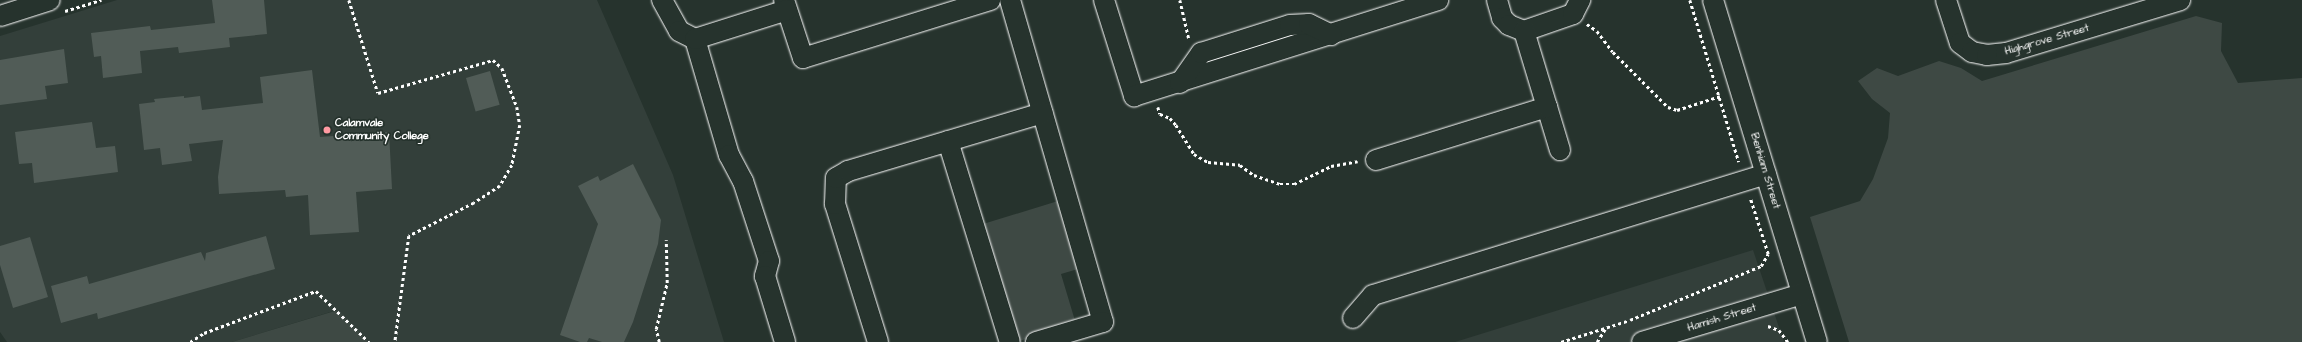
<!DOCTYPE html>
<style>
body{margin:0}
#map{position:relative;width:2302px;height:342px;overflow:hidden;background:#26332d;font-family:"Architects Daughter",sans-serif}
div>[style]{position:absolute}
.built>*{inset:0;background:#333f3a}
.green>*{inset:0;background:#3e4944}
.building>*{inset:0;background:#515c57;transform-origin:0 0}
.path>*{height:2.5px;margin-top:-1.25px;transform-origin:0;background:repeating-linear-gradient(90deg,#fff 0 3px,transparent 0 6px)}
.roads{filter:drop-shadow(0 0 1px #fff) drop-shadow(0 0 1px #fff)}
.minor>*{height:20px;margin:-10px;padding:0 10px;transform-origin:10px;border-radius:10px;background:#26332d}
.dots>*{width:11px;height:11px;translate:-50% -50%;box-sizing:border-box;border:2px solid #26332d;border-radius:50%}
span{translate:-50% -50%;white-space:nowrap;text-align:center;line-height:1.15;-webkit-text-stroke:3.5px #26332d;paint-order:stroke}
.street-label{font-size:11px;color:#fff}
.poi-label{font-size:11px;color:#fff;font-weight:700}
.left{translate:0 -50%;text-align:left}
</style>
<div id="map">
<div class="built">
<i style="clip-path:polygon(117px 0,597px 0,673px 175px,724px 342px,369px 342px,337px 310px,232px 342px,7px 342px,0 332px,0 36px)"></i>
<i style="clip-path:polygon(1753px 250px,1784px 342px,1455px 342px)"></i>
</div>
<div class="green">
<i style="clip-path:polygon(2196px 16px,2222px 23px,2221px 51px,2238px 83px,2302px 78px,2302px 342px,1849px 342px,1810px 217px,1860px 201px,1873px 179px,1888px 138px,1890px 113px,1872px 99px,1858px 81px,1877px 68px,1898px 76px,1939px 61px,1961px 68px,1982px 81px)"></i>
<i style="clip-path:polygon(1058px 201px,1078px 269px,1061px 274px,1076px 324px,1019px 341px,983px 224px)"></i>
<i style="clip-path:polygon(338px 310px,369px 342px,232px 342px)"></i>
</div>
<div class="building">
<i style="clip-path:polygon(212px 0,264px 0,267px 34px,229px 38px,230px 47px,179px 53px,178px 47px,140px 51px,142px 73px,103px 78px,101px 56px,94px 57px,91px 33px,150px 26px,151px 30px,215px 23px)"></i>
<i style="clip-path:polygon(64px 49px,68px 83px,45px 86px,47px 99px,0 105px,0 60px)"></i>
<i style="clip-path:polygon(312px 70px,320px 137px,389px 132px,392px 189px,356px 192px,359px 232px,310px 235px,308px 195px,286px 197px,285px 190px,219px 194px,218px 177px,223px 140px,189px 144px,192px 161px,162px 165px,160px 148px,144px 150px,139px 104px,155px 102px,154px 99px,184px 96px,184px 98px,200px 96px,202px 110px,263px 103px,260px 77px)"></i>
<i style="left:490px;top:71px;width:35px;height:25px;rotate:74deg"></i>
<i style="clip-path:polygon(92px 122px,96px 148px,115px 146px,118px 172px,34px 183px,32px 163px,19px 164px,15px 132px)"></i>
<i style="clip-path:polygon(633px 164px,661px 220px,658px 244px,633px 322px,624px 342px,602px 342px,589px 338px,587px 342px,580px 342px,560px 335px,598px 224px,578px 186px,598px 176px,600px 181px)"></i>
<i style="clip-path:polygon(266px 236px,275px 269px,98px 319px,97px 313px,61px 323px,51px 286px,87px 276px,89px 284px,201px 252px,205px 261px,206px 253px)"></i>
<i style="clip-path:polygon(30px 237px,48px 297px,13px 308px,0 265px,0 246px)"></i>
</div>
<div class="path">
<i style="left:349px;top:0;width:97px;rotate:72.7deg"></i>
<i style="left:378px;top:93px;width:120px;rotate:-16deg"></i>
<i style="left:493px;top:60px;width:12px;rotate:42deg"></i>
<i style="left:502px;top:68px;width:42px;rotate:69deg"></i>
<i style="left:517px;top:107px;width:18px;rotate:81deg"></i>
<i style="left:520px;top:125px;width:41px;rotate:101.3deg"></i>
<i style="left:512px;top:165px;width:24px;rotate:120deg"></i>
<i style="left:500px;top:186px;width:31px;rotate:147deg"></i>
<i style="left:474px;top:203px;width:73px;rotate:153.1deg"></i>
<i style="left:409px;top:236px;width:107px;rotate:97.5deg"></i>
<i style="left:1180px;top:0;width:39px;rotate:77deg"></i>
<i style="left:1690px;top:0;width:169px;rotate:73.2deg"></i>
<i style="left:65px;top:11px;width:38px;rotate:-17deg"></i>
<i style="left:1587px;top:24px;width:12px;rotate:35deg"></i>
<i style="left:1597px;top:31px;width:26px;rotate:53deg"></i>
<i style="left:1613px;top:52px;width:78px;rotate:45deg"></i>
<i style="left:1668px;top:107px;width:9px;rotate:18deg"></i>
<i style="left:1677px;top:110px;width:45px;rotate:-18deg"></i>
<i style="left:1158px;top:107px;width:7px;rotate:74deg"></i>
<i style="left:1160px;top:114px;width:11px;rotate:22deg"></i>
<i style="left:1170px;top:118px;width:9px;rotate:49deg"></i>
<i style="left:1176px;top:125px;width:34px;rotate:58deg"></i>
<i style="left:1194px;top:154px;width:16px;rotate:30deg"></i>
<i style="left:1208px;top:162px;width:32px;rotate:5deg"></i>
<i style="left:1240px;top:165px;width:17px;rotate:36deg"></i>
<i style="left:1254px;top:175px;width:28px;rotate:19deg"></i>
<i style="left:1280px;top:184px;width:14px"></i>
<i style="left:1294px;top:184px;width:41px;rotate:-25.9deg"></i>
<i style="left:1331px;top:166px;width:27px;rotate:-10deg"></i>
<i style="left:1768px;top:326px;width:12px;rotate:20deg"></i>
<i style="left:1779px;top:330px;width:15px;rotate:53deg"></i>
<i style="left:190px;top:342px;width:17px;rotate:-33deg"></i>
<i style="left:204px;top:333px;width:120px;rotate:-20.6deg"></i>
<i style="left:316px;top:291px;width:74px;rotate:43.9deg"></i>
<i style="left:659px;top:342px;width:13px;rotate:-103deg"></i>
<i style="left:656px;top:329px;width:47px;rotate:-76.6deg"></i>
<i style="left:667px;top:283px;width:43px;rotate:-91.3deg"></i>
<i style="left:1561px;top:342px;width:72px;rotate:-17.7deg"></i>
<i style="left:1630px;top:320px;width:142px;rotate:-22.4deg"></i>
<i style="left:1761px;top:266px;width:14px;rotate:-60deg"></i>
<i style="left:1768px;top:254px;width:59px;rotate:-107.8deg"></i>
<i style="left:1597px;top:342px;width:15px;rotate:-58deg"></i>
</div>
<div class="roads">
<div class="minor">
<i style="left:662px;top:0;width:35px;rotate:61deg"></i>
<i style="left:679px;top:31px;width:18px;rotate:27deg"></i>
<i style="left:695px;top:39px;width:121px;rotate:73.7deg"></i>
<i style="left:729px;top:155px;width:30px;rotate:62deg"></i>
<i style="left:743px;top:181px;width:84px;rotate:72deg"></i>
<i style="left:769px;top:261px;width:16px;rotate:105deg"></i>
<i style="left:765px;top:276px;width:69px;rotate:73.1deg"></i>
<i style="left:784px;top:0;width:61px;rotate:71.9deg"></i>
<i style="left:803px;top:58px;width:196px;rotate:-17.2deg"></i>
<i style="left:1010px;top:0;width:335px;rotate:73.9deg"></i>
<i style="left:1103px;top:322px;width:70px;rotate:163.4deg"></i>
<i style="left:1104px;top:0;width:101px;rotate:72.6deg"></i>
<i style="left:1134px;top:96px;width:319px;rotate:-17.5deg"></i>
<i style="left:1497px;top:0;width:19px;rotate:74deg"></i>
<i style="left:1502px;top:18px;width:10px;rotate:45deg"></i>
<i style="left:1509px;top:25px;width:16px;rotate:22deg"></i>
<i style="left:1524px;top:31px;width:52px;rotate:-19.1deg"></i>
<i style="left:1573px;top:14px;width:16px;rotate:-63deg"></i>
<i style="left:1713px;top:0;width:357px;rotate:73.1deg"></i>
<i style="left:1946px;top:0;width:45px;rotate:72deg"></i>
<i style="left:1960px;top:43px;width:15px;rotate:37deg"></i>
<i style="left:1972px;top:52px;width:15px;rotate:11deg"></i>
<i style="left:1987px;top:55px;width:19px;rotate:-6deg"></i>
<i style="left:2006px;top:53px;width:182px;rotate:-16.9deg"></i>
<i style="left:0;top:16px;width:52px;rotate:-17.7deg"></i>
<i style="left:695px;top:39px;width:96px;rotate:-17.5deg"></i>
<i style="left:1180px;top:83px;width:37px;rotate:-55deg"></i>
<i style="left:1201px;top:53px;width:93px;rotate:-17.5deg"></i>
<i style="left:1290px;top:25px;width:19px;rotate:-3deg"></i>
<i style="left:1309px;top:24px;width:25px;rotate:26deg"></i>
<i style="left:1547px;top:107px;width:45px;rotate:73.2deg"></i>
<i style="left:948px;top:141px;width:210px;rotate:72.9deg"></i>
<i style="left:1376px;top:160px;width:179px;rotate:-17.2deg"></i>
<i style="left:1547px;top:107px;width:79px;rotate:-106.8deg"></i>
<i style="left:1353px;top:318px;width:30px;rotate:-49deg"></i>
<i style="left:1373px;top:295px;width:411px;rotate:-17.1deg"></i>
<i style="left:878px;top:342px;width:145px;rotate:-107.3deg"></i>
<i style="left:835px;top:204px;width:26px;rotate:-88deg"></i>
<i style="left:836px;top:178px;width:14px;rotate:-30deg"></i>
<i style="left:848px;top:171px;width:203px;rotate:-16.6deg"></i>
<i style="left:1642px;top:342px;width:167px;rotate:-16.7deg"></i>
</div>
</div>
<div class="dots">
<i style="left:327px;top:130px;background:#ff9aa2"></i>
</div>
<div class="street-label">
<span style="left:2047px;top:40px;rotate:-16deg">Highgrove Street</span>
<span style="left:1765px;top:171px;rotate:73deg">Benhiam Street</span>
<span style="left:1722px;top:318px;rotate:-17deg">Hamish Street</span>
</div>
<div class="poi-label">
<span class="left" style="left:335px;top:130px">Calamvale<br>Community College</span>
</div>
</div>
